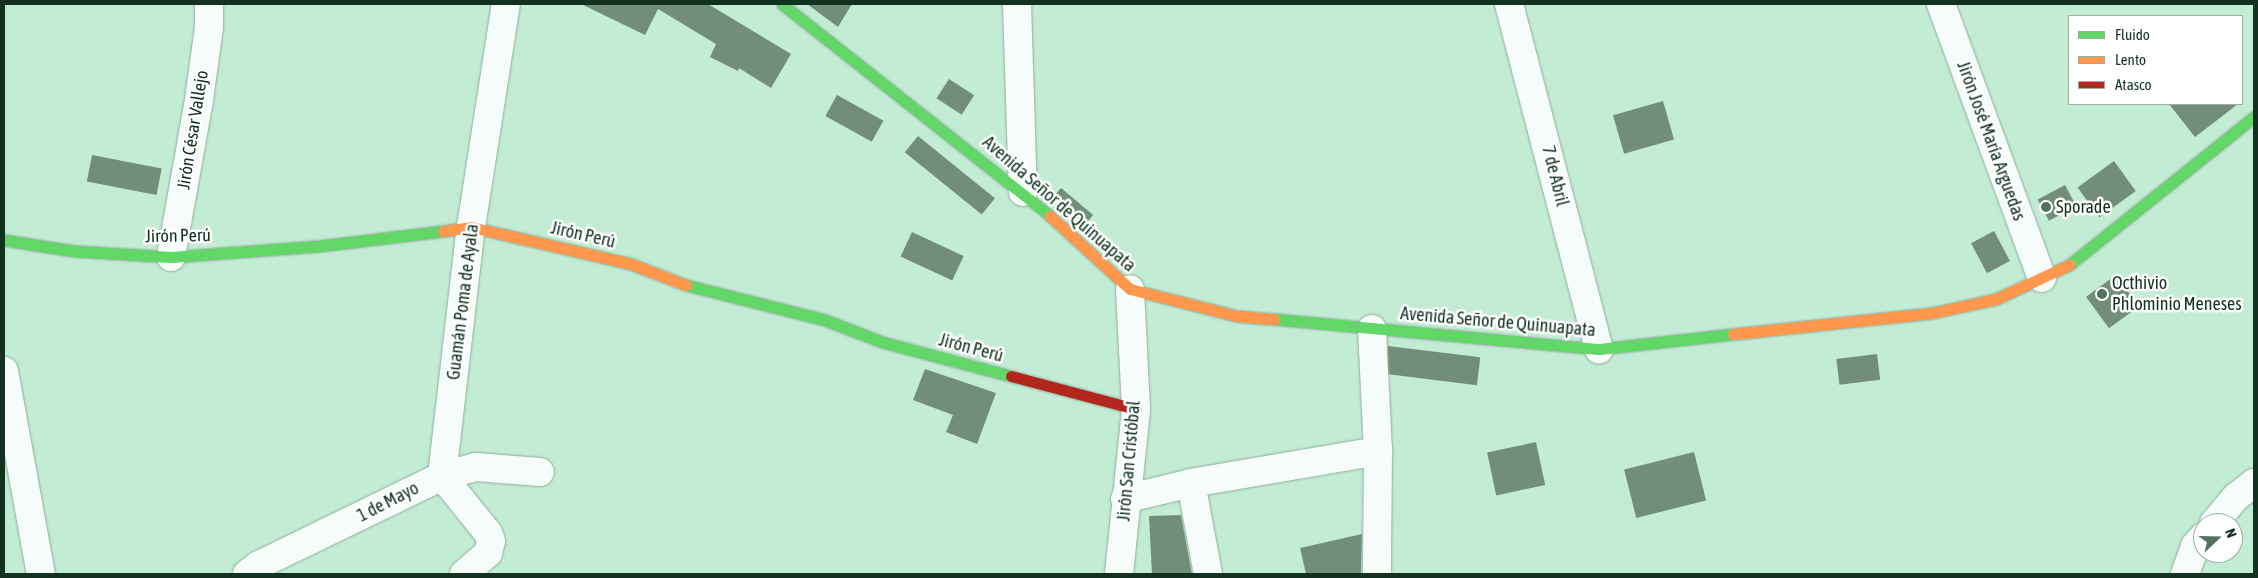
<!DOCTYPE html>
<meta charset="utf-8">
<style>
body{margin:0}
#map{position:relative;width:2258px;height:578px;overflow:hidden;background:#c3ecd4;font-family:"Asap Condensed",sans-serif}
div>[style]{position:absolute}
.building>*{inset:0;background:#738e78;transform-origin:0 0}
.roads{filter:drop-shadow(0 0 1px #8faf9c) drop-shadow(0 0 1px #8faf9c)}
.street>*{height:28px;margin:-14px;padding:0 14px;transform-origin:14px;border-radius:14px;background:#f6fcf9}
.fast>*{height:11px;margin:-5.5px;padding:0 5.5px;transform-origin:5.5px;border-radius:5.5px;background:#63d668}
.slow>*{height:11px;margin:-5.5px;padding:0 5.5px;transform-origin:5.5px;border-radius:5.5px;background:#ff974d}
.jam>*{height:11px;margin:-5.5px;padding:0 5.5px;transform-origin:5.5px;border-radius:5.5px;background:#b3261e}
.dots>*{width:14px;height:14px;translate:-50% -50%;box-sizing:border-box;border:2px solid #fff;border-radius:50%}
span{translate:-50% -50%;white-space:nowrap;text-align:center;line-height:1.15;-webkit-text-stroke:5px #fff;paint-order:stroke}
.street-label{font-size:18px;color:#123120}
.poi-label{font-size:18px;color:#123120}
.left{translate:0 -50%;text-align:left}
.frame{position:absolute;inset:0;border:5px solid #123120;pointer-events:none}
.legend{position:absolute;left:2068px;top:15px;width:175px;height:90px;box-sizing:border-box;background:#fff;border:1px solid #a0ada6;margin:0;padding:6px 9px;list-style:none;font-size:15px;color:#123120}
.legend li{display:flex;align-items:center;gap:10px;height:25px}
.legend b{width:25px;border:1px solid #a0ada6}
.north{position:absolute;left:2193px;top:513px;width:50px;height:50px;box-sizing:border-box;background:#fff;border:1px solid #a0ada6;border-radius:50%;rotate:69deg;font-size:14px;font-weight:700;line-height:20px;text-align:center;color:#123120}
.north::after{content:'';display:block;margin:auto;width:18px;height:22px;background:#50725f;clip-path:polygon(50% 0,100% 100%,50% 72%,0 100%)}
</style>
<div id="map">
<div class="building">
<i style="clip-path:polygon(581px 4px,708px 4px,791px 54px,771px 88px,739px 68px,738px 71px,710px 57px,716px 44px,658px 9px,645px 35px)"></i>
<i style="clip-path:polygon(807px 4px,852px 4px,838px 27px)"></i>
<i style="left:949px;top:79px;width:30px;height:23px;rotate:33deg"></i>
<i style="left:837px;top:95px;width:53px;height:24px;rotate:29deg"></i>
<i style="left:1663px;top:101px;width:40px;height:52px;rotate:74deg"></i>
<i style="clip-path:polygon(2169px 104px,2238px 104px,2195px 137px)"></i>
<i style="left:918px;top:136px;width:99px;height:21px;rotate:39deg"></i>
<i style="left:92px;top:155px;width:71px;height:27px;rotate:11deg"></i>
<i style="left:2114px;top:161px;width:37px;height:45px;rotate:54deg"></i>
<i style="left:2065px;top:185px;width:24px;height:31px;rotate:62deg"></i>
<i style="left:1061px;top:188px;width:42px;height:13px;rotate:40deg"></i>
<i style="left:1994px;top:231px;width:34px;height:26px;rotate:62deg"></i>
<i style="left:912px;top:232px;width:57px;height:27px;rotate:25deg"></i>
<i style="left:2116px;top:275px;width:39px;height:37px;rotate:54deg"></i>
<i style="left:1388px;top:346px;width:93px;height:28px;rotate:7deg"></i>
<i style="left:1877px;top:354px;width:26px;height:41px;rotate:83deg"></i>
<i style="clip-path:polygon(925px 369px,996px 393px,977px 444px,946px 432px,953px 415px,913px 400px)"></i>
<i style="left:1536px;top:442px;width:44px;height:50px;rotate:78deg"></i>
<i style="left:1694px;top:452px;width:50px;height:72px;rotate:76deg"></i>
<i style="clip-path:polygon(1181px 515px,1192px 574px,1152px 574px,1149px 516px)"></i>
<i style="clip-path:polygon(1362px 534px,1361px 574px,1306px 574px,1300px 548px)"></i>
</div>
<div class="roads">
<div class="street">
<i style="left:1017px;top:4px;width:188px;rotate:88.2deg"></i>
<i style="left:1509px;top:4px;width:357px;rotate:75.4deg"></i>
<i style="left:1941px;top:4px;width:292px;rotate:69.8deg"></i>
<i style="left:171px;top:257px;width:159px;rotate:-79.9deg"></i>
<i style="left:199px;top:100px;width:74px;rotate:-82.2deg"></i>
<i style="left:209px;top:27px;width:23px;rotate:-90deg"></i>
<i style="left:1372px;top:329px;width:122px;rotate:87.2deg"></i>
<i style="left:1378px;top:451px;width:123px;rotate:90.5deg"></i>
<i style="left:4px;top:371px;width:206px;rotate:79.7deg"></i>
<i style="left:1191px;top:483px;width:93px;rotate:79.4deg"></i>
<i style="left:1125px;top:499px;width:68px;rotate:-13.6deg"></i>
<i style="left:1191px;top:483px;width:190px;rotate:-9.7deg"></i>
<i style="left:2214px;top:523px;width:34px;rotate:-50deg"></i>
<i style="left:2236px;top:497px;width:23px;rotate:-38deg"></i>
<i style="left:247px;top:574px;width:15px;rotate:-37deg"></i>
<i style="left:259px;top:565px;width:203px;rotate:-25.9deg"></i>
<i style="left:442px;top:476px;width:35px;rotate:-15deg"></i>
<i style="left:476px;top:467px;width:64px;rotate:4.5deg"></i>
<i style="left:464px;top:574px;width:32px;rotate:-41deg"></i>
<i style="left:488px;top:553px;width:12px;rotate:-76deg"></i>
<i style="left:491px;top:541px;width:9px;rotate:-111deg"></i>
<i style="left:488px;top:533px;width:73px;rotate:-128.9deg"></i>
<i style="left:442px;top:476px;width:251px;rotate:-83.4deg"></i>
<i style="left:471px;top:227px;width:226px;rotate:-81.1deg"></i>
<i style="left:1119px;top:574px;width:166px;rotate:-84.1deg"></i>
<i style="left:1136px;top:409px;width:120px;rotate:-92.9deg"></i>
<i style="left:2185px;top:574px;width:30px;rotate:-70deg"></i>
<i style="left:2195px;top:546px;width:12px;rotate:-48deg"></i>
</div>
<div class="fast">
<i style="left:782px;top:4px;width:342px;rotate:38.3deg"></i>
<i style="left:4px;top:240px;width:71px;rotate:8.9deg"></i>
<i style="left:74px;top:251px;width:97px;rotate:3.5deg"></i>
<i style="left:171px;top:257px;width:148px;rotate:-4.3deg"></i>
<i style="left:319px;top:246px;width:125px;rotate:-6.9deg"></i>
<i style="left:2069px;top:265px;width:237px;rotate:-38.7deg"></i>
<i style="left:686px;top:285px;width:143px;rotate:14.1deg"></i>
<i style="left:825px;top:320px;width:61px;rotate:21.1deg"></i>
<i style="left:882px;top:342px;width:133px;rotate:14.8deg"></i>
<i style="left:1274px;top:319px;width:326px;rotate:5.3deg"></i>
<i style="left:1599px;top:349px;width:135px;rotate:-6.4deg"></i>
</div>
<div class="slow">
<i style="left:1050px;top:216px;width:108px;rotate:42.4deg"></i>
<i style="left:1130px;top:289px;width:110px;rotate:14.2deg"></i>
<i style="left:1237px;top:316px;width:37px;rotate:5deg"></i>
<i style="left:443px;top:231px;width:28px;rotate:-8deg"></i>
<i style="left:471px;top:227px;width:164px;rotate:13deg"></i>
<i style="left:631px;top:264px;width:59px;rotate:20.9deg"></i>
<i style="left:1733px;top:334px;width:200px;rotate:-6deg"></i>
<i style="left:1932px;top:313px;width:66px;rotate:-12.3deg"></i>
<i style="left:1996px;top:299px;width:81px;rotate:-25deg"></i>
</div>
<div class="jam">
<i style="left:1011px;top:376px;width:129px;rotate:14.8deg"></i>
</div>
</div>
<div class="dots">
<i style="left:2046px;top:207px;background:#50725f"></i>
<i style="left:2102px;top:294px;background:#50725f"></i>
</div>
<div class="street-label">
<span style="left:193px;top:130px;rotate:-81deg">Jirón César Vallejo</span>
<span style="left:1991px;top:141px;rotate:70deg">Jirón José María Arguedas</span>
<span style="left:1555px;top:176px;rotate:76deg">7 de Abril</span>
<span style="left:1059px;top:204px;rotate:41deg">Avenida Señor de Quinuapata</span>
<span style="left:583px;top:235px;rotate:13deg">Jirón Perú</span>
<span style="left:178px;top:236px;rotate:-1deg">Jirón Perú</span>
<span style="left:463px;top:302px;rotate:-83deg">Guamán Poma de Ayala</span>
<span style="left:1498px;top:322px;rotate:5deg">Avenida Señor de Quinuapata</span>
<span style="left:971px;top:348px;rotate:15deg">Jirón Perú</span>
<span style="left:1129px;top:461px;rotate:-85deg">Jirón San Cristóbal</span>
<span style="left:388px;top:502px;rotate:-27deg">1 de Mayo</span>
</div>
<div class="poi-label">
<span class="left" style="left:2056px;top:207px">Sporade</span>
<span class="left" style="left:2112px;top:294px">Octhivio<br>Phlominio Meneses</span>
</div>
<div class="frame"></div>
<ul class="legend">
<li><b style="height:6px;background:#63d668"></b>Fluido</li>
<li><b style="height:6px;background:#ff974d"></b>Lento</li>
<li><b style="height:6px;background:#b3261e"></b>Atasco</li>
</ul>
<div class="north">N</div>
</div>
